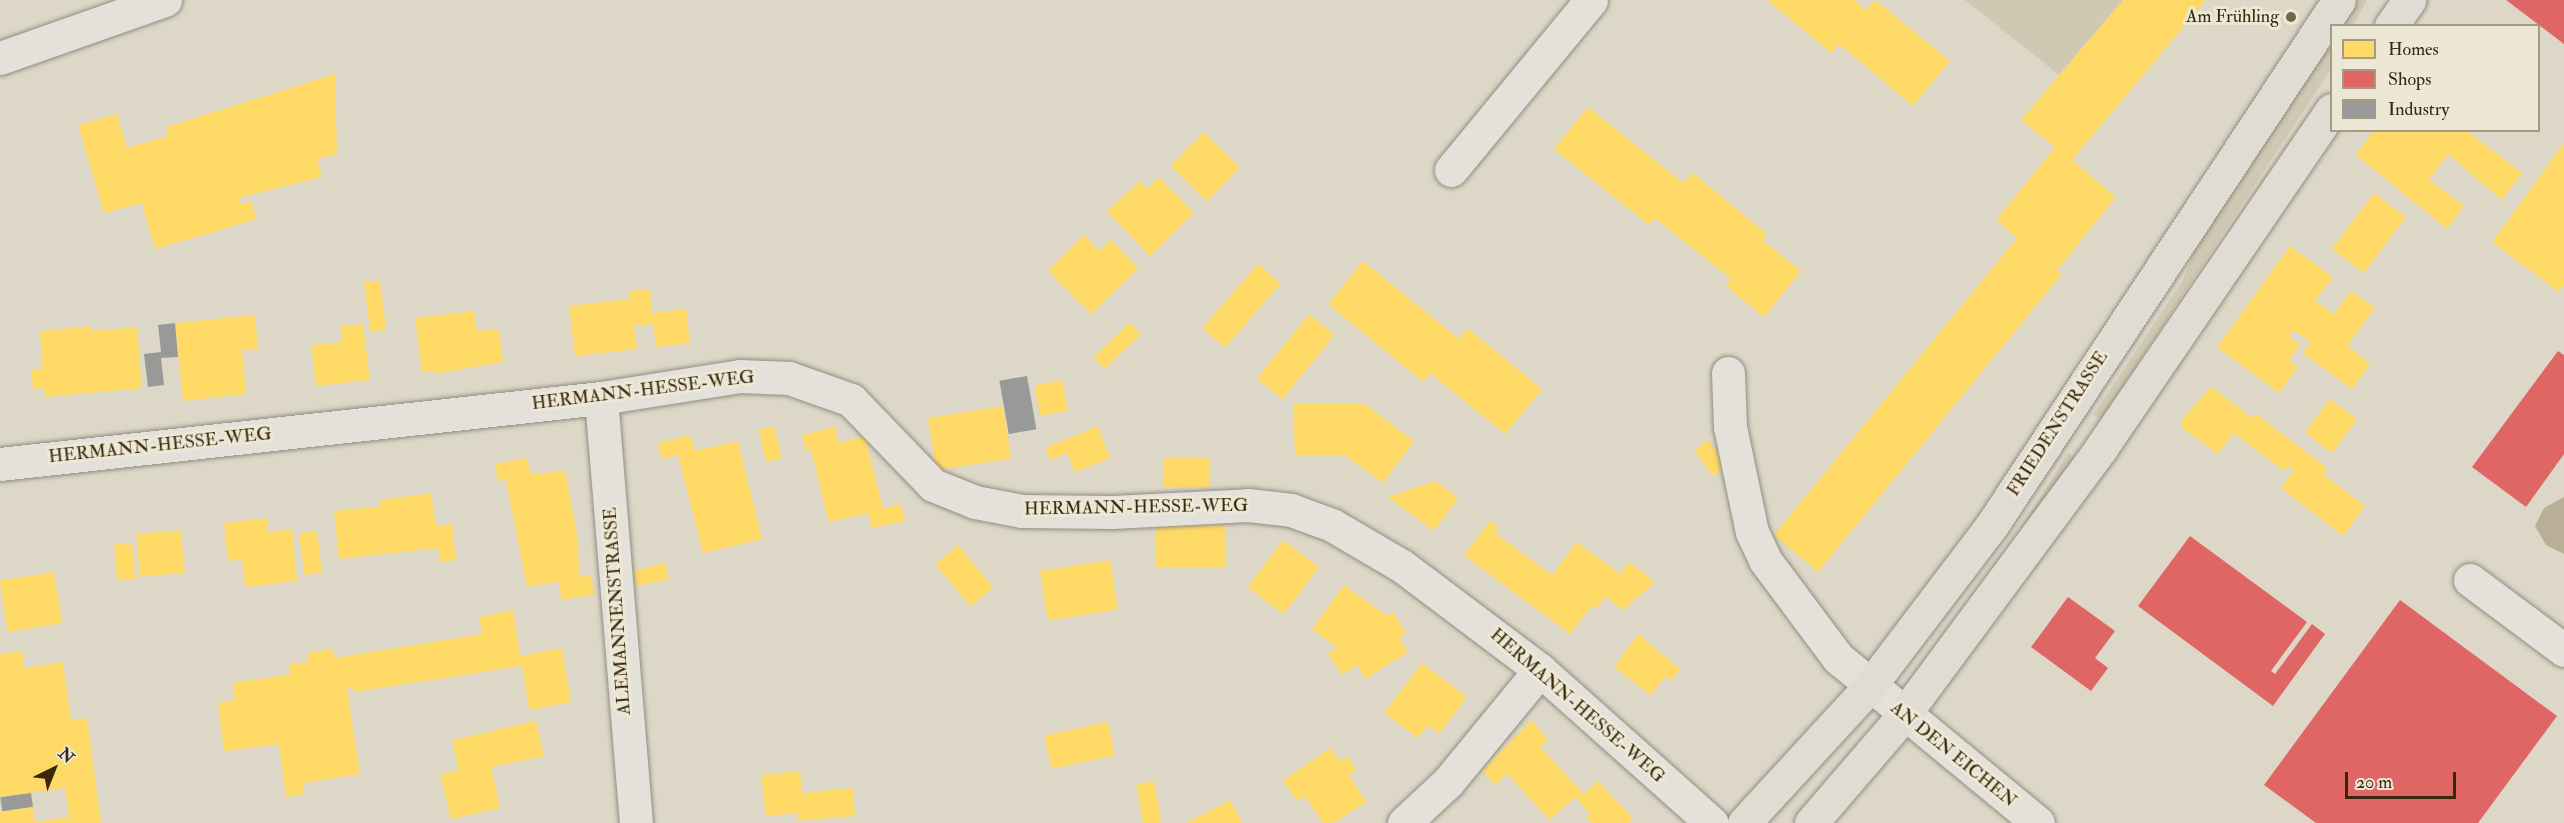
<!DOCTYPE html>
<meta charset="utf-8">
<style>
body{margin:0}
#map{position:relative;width:2564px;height:823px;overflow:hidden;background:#dcd7c7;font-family:"IM FELL Double Pica",serif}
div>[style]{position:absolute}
.green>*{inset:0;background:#d0c8b2;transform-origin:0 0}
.water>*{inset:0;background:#b9af97}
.homes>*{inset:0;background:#ffd966;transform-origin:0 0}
.shops>*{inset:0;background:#e06666}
.industry>*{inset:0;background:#999;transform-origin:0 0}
.roads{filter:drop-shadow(0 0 2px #928d81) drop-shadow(0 0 2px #928d81)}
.minor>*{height:33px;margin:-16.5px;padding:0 16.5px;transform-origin:16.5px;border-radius:16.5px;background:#e4e1da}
.major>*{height:33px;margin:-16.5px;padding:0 16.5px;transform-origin:16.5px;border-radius:16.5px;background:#dfdcd3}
.dots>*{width:16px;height:16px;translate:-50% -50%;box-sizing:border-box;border:3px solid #ede8d5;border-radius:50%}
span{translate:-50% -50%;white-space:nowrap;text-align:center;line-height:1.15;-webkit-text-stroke:6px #ede8d5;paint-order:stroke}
.poi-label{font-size:18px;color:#38270c}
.right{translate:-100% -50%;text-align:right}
.street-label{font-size:18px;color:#38270c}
.legend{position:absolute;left:2330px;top:24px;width:210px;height:108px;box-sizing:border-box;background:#ede8d5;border:2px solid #a59b85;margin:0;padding:8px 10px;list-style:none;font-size:18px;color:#38270c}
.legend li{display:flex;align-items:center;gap:12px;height:30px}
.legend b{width:30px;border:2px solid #a59b85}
.north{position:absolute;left:24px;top:739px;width:60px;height:60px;-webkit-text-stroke:4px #ede8d5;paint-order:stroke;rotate:43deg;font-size:16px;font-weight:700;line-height:24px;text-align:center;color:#38270c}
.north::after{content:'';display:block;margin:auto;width:21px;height:27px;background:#38270c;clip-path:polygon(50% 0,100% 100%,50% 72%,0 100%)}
.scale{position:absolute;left:2345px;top:772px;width:111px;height:27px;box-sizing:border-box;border:3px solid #38270c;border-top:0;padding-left:8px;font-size:18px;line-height:21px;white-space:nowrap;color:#38270c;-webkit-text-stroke:4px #ede8d5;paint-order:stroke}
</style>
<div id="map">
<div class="green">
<i style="clip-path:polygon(1965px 0,2123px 0,2059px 75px)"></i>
<i style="clip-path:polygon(2356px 0,2367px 0,2354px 25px,2338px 26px)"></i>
<i style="clip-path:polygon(2331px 35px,2331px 69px,2101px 419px,2093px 415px,2182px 282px,2203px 227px)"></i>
<i style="left:2068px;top:453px;width:9px;height:226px;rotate:32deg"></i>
</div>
<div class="water">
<i style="clip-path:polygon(2564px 497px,2564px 554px,2546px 545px,2535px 526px,2544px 508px)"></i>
</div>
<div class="homes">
<i style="clip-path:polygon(1767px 0,1854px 0,1866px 10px,1875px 0,1950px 61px,1913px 106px,1839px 44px,1831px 53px)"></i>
<i style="clip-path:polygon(2123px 0,2206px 0,2072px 160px,2116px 197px,2057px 270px,2062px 274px,1818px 572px,1774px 535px,2017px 238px,1996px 220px,2055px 147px,2021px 120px)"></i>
<i style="clip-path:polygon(335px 74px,337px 154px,317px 159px,322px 177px,238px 198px,240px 204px,251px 201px,257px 219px,155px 249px,142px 203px,104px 213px,78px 125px,117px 114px,127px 148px,168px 136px,166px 127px)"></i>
<i style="clip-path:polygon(1588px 107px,1683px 183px,1693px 173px,1767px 234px,1762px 240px,1801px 271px,1764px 317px,1726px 286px,1731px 279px,1655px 218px,1649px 225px,1554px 149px)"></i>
<i style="clip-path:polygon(2374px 130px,2466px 130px,2522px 173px,2502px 200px,2448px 154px,2429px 180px,2464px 206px,2447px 229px,2356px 155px)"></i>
<i style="left:1204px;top:132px;width:51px;height:47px;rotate:45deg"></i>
<i style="clip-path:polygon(2564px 143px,2564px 285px,2559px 292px,2492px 242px)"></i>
<i style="clip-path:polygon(1159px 177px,1194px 213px,1150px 256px,1107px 212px,1139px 181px,1147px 189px)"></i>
<i style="left:2374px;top:193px;width:40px;height:70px;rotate:37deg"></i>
<i style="clip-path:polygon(1084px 235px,1099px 251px,1111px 240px,1138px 268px,1091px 314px,1048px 271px)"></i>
<i style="clip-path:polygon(2290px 246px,2333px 277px,2315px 301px,2334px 314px,2351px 291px,2375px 308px,2347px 346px,2370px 364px,2352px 389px,2303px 353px,2311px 342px,2293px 330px,2289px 336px,2300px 345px,2289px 360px,2298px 367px,2279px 393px,2217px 347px)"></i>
<i style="clip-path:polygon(1363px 261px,1459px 339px,1467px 328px,1542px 389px,1505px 434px,1430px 373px,1423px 382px,1328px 304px)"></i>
<i style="left:1258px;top:264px;width:30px;height:85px;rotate:41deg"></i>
<i style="left:380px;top:280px;width:50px;height:16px;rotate:83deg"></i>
<i style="clip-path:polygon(650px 289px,652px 313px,686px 309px,690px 343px,656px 347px,653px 324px,634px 326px,637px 349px,575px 356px,569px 306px,630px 299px,629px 291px)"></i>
<i style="clip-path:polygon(474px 311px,477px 331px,499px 329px,503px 362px,439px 373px,422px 371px,415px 318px)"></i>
<i style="left:1309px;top:314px;width:33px;height:83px;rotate:39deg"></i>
<i style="clip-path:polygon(255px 315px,258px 349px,242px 350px,246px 394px,183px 401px,175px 323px)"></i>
<i style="left:1130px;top:323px;width:16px;height:50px;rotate:47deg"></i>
<i style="clip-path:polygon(363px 324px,370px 380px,316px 386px,311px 345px,342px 342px,340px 326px)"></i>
<i style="clip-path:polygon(92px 326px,92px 331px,137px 327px,142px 388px,45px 397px,44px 388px,33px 389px,31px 370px,42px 369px,40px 331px)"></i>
<i style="left:1062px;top:380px;width:31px;height:28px;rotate:79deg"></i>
<i style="clip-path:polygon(2211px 387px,2253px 418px,2256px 414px,2327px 468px,2323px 474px,2365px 506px,2343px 536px,2281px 488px,2294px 470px,2288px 466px,2284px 471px,2234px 433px,2218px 454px,2181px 427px,2181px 421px)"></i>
<i style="left:2330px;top:399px;width:34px;height:42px;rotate:37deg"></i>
<i style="clip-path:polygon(1293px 404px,1365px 404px,1414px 441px,1383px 483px,1346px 456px,1295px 456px)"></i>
<i style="left:1003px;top:406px;width:53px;height:76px;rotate:81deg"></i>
<i style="left:774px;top:426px;width:33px;height:16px;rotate:76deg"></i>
<i style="clip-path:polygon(1098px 426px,1110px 458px,1075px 472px,1067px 453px,1051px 460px,1045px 448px)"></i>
<i style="clip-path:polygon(835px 427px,838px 443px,865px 436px,883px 509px,901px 504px,905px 521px,872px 528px,868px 513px,829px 522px,811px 450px,806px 451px,802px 435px)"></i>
<i style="clip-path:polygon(690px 435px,695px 451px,738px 441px,762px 539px,703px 553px,678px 455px,662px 459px,658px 443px)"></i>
<i style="left:1708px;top:440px;width:32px;height:17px;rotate:54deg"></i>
<i style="clip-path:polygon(527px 458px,530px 474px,565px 471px,578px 539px,579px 577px,591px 575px,595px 594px,562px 600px,558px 581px,527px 587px,506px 480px,512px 478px,498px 481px,495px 464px)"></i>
<i style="left:1164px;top:458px;width:45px;height:29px"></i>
<i style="clip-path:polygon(1436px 481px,1458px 498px,1434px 531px,1388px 497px)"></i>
<i style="clip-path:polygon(431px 493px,436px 526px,452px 524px,456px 560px,440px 562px,438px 548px,339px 559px,334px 511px,381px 506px,380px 500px)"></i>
<i style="clip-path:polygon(267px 518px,268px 532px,292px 529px,297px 581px,245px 587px,242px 559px,228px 561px,224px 523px)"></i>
<i style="clip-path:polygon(1490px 521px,1499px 527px,1495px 533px,1552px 575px,1577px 542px,1620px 574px,1629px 562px,1655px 582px,1623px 610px,1605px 597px,1596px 609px,1592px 606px,1570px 634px,1464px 555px)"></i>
<i style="left:1155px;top:525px;width:70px;height:42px"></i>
<i style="left:181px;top:530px;width:43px;height:45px;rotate:85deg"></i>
<i style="left:317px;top:531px;width:42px;height:18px;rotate:83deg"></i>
<i style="left:1283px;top:540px;width:45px;height:59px;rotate:37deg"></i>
<i style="left:132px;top:543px;width:36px;height:18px;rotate:85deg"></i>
<i style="left:958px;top:545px;width:55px;height:30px;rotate:50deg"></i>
<i style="left:1110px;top:560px;width:50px;height:71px;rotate:81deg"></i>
<i style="left:665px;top:563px;width:16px;height:33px;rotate:76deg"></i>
<i style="left:54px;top:572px;width:52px;height:55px;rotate:81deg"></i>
<i style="clip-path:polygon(1344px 585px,1387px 616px,1393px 612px,1406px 633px,1399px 638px,1408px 652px,1365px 679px,1357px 665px,1342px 675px,1328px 654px,1337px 648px,1312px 629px)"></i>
<i style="clip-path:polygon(513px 610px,520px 656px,562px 648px,571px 702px,529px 710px,522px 666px,353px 692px,352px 687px,347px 688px,360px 774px,303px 783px,305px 794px,286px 797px,279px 744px,224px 751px,218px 703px,235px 700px,232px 683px,291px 674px,289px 664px,309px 662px,307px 653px,332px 649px,334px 658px,340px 657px,482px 634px,479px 617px)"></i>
<i style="clip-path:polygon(1638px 634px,1680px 669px,1671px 681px,1665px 676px,1651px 695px,1614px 667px)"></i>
<i style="clip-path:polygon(22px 651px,24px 668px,63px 662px,71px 720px,87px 718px,101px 823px,0 823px,0 812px,33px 807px,35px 822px,69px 817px,65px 788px,0 797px,0 654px)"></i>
<i style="clip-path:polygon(1422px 663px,1467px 697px,1439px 734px,1428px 725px,1418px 738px,1384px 713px)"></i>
<i style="clip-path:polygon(1531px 720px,1548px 739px,1540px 747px,1581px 791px,1584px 794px,1598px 781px,1633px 819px,1628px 823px,1592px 823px,1586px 817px,1590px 813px,1575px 797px,1550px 820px,1507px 774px,1495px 785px,1482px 771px)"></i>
<i style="clip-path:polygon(536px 721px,544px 756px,491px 767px,500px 808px,451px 819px,440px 775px,459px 770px,452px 740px)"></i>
<i style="left:1108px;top:722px;width:34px;height:65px;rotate:78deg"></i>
<i style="clip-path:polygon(1331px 748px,1340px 761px,1348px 756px,1356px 770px,1349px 775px,1366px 802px,1333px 823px,1323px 823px,1305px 796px,1297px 801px,1283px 780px)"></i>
<i style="clip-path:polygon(800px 771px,802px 793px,853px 788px,855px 816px,798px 821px,797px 813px,766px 816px,761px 775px)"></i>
<i style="left:1154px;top:781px;width:42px;height:18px;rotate:80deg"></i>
<i style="clip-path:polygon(1230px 800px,1242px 823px,1186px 823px)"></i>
</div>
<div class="shops">
<i style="clip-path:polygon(2506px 0,2564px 0,2564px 44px)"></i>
<i style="clip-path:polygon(2558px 351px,2564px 355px,2564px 454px,2526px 507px,2472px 467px)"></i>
<i style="clip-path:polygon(2190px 536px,2307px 622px,2271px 671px,2275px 674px,2312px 624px,2325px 634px,2273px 706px,2138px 606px)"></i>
<i style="clip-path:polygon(2068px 597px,2115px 631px,2095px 658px,2108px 668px,2091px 691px,2031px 647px)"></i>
<i style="clip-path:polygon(2400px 600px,2557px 716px,2478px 823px,2316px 823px,2264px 785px)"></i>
</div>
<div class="industry">
<i style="clip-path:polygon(175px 323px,178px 357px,161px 358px,164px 385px,148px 387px,144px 354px,161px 352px,158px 325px)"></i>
<i style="left:1027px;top:376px;width:54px;height:28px;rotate:80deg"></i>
<i style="left:31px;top:793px;width:14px;height:31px;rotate:82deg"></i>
</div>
<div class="roads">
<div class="minor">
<i style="left:0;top:58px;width:175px;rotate:-19.4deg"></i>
<i style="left:1451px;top:170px;width:220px;rotate:-50.5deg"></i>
<i style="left:1728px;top:373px;width:54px;rotate:87.9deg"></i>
<i style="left:1730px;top:427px;width:107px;rotate:78.2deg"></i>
<i style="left:1752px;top:532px;width:31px;rotate:65deg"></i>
<i style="left:1765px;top:560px;width:122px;rotate:53.3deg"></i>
<i style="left:1838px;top:658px;width:259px;rotate:39.5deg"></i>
<i style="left:601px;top:398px;width:426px;rotate:85.3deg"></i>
<i style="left:0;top:464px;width:605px;rotate:-6.27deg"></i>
<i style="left:601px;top:398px;width:141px;rotate:-9deg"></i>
<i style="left:740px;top:376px;width:49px;rotate:2.3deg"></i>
<i style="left:789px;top:378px;width:66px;rotate:19.5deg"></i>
<i style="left:851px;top:400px;width:118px;rotate:46deg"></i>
<i style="left:933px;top:485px;width:45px;rotate:22deg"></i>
<i style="left:975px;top:502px;width:48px;rotate:10.8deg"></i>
<i style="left:1022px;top:511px;width:90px;rotate:0.6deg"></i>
<i style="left:1112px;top:512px;width:136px;rotate:-2.9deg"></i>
<i style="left:1248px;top:505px;width:43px;rotate:6.6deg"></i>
<i style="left:1291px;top:510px;width:44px;rotate:20.1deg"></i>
<i style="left:1332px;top:525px;width:81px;rotate:30.4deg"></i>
<i style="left:1402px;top:566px;width:173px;rotate:37deg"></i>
<i style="left:1540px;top:670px;width:230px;rotate:41.7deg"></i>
<i style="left:2470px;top:580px;width:117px;rotate:36.7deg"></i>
<i style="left:1404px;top:823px;width:60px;rotate:-43deg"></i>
<i style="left:1448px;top:782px;width:145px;rotate:-50.6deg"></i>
</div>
<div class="major">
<i style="left:2391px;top:26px;width:32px;rotate:-55deg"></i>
<i style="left:1744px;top:823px;width:185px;rotate:-47.4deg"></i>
<i style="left:1869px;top:687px;width:203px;rotate:-52.8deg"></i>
<i style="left:1992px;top:525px;width:629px;rotate:-56.54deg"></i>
<i style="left:1811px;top:823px;width:141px;rotate:-49.3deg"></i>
<i style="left:1903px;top:716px;width:333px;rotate:-53.5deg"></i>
<i style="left:2101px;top:448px;width:409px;rotate:-55.7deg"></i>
</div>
</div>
<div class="dots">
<i style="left:2291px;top:17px;background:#71654d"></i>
</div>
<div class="poi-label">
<span class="right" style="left:2279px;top:17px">Am Frühling</span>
</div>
<div class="street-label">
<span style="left:643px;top:391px;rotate:-7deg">HERMANN-HESSE-WEG</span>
<span style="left:2058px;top:424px;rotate:-57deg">FRIEDENSTRASSE</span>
<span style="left:160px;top:446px;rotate:-6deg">HERMANN-HESSE-WEG</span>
<span style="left:1136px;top:508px;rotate:-1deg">HERMANN-HESSE-WEG</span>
<span style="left:618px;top:611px;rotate:-94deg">ALEMANNENSTRASSE</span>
<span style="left:1577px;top:706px;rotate:41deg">HERMANN-HESSE-WEG</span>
<span style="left:1953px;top:755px;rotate:39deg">AN DEN EICHEN</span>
</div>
<ul class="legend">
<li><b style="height:16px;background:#ffd966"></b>Homes</li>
<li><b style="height:16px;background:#e06666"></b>Shops</li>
<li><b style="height:16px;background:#999"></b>Industry</li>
</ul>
<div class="north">N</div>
<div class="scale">20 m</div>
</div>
